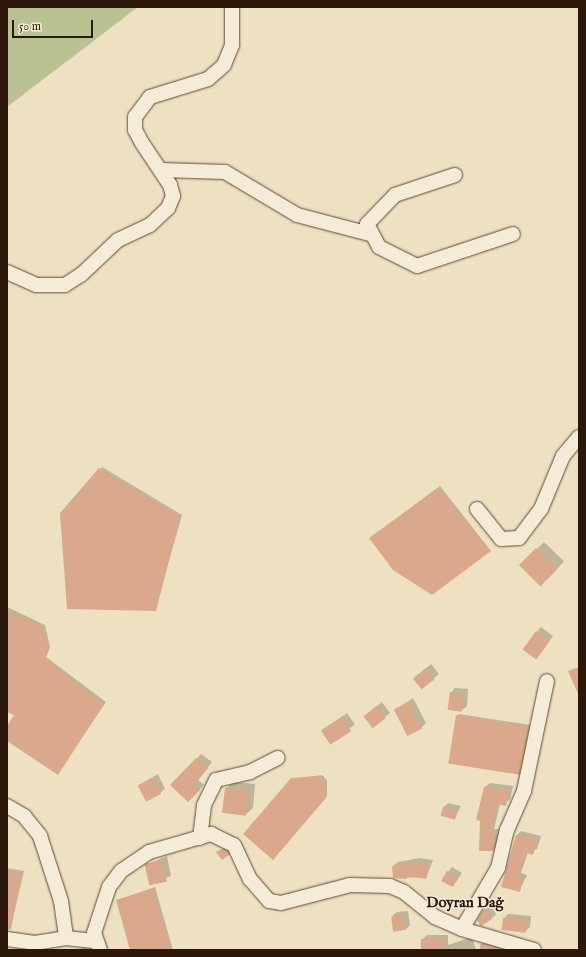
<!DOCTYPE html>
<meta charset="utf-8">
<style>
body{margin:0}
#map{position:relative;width:586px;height:957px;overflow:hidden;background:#eee1c1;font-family:"IM FELL English",serif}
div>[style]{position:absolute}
.green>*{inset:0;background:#bac292}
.shadow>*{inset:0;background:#0003;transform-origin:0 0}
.building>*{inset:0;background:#daa88b;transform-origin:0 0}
.roads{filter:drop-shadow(0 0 1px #5d4a37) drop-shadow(0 0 1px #5d4a37)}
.minor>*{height:14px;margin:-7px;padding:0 7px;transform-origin:7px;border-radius:7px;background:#f4ecd7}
span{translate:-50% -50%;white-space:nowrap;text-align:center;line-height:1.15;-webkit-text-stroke:3px #f4ecd7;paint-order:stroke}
.district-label{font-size:15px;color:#2d1709;font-weight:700}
.frame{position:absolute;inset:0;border:8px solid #2d1709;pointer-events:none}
.scale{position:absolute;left:12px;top:20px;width:81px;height:18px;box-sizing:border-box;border:2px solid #2d1709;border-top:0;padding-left:5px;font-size:12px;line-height:14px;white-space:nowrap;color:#2d1709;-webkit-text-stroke:3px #f4ecd7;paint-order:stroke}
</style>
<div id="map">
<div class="green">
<i style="clip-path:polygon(7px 7px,138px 7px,7px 107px)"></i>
</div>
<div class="shadow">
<i style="clip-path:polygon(102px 467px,182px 515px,155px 610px,100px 469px)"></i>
<i style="clip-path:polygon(440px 486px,491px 551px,373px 536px)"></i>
<i style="left:544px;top:542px;width:28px;height:33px;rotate:44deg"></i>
<i style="clip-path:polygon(7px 607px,45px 625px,50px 647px,46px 657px,106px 702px,59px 771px,7px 740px,7px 727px,16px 714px,7px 710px)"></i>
<i style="clip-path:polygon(541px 627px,553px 636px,537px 658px,537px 632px)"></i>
<i style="clip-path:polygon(431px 664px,439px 674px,434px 678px,414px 678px)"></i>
<i style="clip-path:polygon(455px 688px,468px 689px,467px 706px,462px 710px,451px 693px)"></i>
<i style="clip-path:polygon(413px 698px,426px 723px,421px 728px,395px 710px)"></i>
<i style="clip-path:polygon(382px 702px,390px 713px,373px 727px,369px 712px)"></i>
<i style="left:347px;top:713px;width:14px;height:29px;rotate:56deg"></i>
<i style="clip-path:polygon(459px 714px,530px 725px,520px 772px,518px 774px,457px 716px)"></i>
<i style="clip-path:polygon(201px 754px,212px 762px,198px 780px,204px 785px,188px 801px,171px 785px)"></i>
<i style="clip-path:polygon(158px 774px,165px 789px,160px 793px,139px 785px)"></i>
<i style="clip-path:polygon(322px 775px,327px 780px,327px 796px,275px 857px,291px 779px)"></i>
<i style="clip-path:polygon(233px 782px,255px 784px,253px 808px,245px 815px,226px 789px)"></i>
<i style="clip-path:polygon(490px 783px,513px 786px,510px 800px,500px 804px,494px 829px,501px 829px,498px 845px,493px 850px,480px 850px,485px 787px)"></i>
<i style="clip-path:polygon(448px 803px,461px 806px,455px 818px,443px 808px)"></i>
<i style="clip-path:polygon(521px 831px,541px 836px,537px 849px,528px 852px,521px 873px,527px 875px,519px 891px,502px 886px,517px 835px)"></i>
<i style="clip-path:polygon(224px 847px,231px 853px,222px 859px,220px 851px)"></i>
<i style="clip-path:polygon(167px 856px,171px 876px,151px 884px,149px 864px)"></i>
<i style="clip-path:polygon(419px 858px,433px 860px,426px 878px,394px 877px,393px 866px,398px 862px)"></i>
<i style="clip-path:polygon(452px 867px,462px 873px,453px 886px,448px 872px)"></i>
<i style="clip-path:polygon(7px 868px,24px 871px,10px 930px,7px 929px)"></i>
<i style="clip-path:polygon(155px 887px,173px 950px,131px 950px,117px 900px)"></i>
<i style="clip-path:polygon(490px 903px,496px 914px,491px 919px,479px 920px)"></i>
<i style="clip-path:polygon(408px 911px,410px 925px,405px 930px,392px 916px,397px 912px)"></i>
<i style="clip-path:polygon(508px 914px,531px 916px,530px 927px,525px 932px,504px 918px)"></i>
<i style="clip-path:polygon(427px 935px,448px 935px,448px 945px,472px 937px,476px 950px,422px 950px,422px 940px)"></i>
<i style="clip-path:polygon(486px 939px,502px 944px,501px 950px,480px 950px)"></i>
<i style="clip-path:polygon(83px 946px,90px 950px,80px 950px)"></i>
</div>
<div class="building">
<i style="clip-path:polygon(99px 468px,180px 517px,156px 611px,67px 609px,60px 513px)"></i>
<i style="clip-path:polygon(438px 488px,491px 551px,432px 595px,393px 570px,369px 538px)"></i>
<i style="left:536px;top:548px;width:30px;height:24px;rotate:45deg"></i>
<i style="clip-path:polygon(7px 610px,44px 627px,49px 650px,45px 659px,104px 704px,58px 775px,7px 741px,7px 726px,14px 715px,7px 712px)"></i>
<i style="left:536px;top:631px;width:17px;height:23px;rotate:36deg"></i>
<i style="clip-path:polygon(579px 667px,579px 696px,568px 671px)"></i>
<i style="left:426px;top:668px;width:14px;height:17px;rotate:51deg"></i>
<i style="left:450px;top:692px;width:14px;height:18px;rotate:8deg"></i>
<i style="left:408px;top:702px;width:30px;height:16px;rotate:63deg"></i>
<i style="left:377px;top:706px;width:15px;height:17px;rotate:53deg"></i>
<i style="left:456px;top:715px;width:74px;height:49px;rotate:9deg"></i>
<i style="left:342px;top:717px;width:17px;height:25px;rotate:57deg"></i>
<i style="clip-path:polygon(196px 758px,208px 768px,194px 785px,200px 790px,188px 802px,170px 785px)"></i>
<i style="clip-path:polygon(319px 776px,325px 782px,325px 799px,273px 860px,243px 834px,291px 778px)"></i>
<i style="left:153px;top:778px;width:18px;height:17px;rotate:63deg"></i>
<i style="clip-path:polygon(484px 787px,509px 791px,506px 806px,497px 804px,490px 834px,497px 834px,493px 851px,479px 851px,480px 821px,476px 820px)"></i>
<i style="left:225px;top:788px;width:24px;height:25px;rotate:7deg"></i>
<i style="left:443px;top:807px;width:15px;height:9px;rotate:16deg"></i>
<i style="clip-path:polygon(516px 835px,537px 841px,533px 855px,526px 853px,517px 878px,523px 879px,520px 892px,501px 887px)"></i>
<i style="clip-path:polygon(222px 849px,229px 855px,222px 860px,216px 852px)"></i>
<i style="left:162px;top:860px;width:22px;height:18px;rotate:77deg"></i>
<i style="clip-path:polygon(414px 862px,429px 865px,426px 879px,407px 876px,407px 879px,393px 878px,392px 866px)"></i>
<i style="clip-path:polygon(7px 870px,22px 873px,11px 929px,7px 929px)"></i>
<i style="clip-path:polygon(447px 871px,458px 878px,453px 887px,441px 881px)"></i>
<i style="clip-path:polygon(153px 889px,171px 950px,130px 950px,116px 900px)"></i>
<i style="clip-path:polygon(485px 907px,492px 919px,481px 926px,477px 920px)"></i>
<i style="left:404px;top:915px;width:15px;height:13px;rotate:82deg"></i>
<i style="left:503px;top:918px;width:24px;height:12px;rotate:7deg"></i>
<i style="left:421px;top:939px;width:22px;height:11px"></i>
<i style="clip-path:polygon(481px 943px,504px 950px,479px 950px)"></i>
</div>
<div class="roads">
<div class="minor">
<i style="left:161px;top:170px;width:64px;rotate:1.8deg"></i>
<i style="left:225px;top:172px;width:84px;rotate:30.8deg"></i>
<i style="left:297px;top:215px;width:75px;rotate:14.6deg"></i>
<i style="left:455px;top:175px;width:63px;rotate:161.6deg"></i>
<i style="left:395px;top:195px;width:40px;rotate:134deg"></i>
<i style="left:367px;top:224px;width:26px;rotate:62deg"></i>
<i style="left:379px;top:247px;width:42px;rotate:26.6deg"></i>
<i style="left:417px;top:266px;width:101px;rotate:-18.4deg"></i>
<i style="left:7px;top:272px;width:32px;rotate:24deg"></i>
<i style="left:36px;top:285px;width:29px"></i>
<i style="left:65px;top:285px;width:20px;rotate:-33deg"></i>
<i style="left:82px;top:274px;width:50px;rotate:-43.4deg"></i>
<i style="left:118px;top:240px;width:35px;rotate:-25deg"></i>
<i style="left:150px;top:225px;width:25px;rotate:-43deg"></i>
<i style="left:168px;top:208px;width:13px;rotate:-67deg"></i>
<i style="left:173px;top:196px;width:11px;rotate:-105deg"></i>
<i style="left:170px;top:185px;width:50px;rotate:-123.7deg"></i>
<i style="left:142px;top:143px;width:15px;rotate:-118deg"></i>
<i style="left:135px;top:130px;width:13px;rotate:-90deg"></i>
<i style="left:135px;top:117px;width:25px;rotate:-53deg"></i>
<i style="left:150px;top:97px;width:61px;rotate:-17.2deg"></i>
<i style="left:208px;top:79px;width:21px;rotate:-41deg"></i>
<i style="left:224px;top:65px;width:22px;rotate:-68deg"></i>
<i style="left:232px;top:45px;width:38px;rotate:-90deg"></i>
<i style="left:477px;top:509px;width:38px;rotate:51deg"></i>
<i style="left:501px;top:539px;width:18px;rotate:-3deg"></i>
<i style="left:519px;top:538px;width:36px;rotate:-53deg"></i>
<i style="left:541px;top:509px;width:57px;rotate:-67.5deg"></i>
<i style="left:563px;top:456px;width:25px;rotate:-50deg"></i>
<i style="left:7px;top:806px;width:20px;rotate:30deg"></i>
<i style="left:24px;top:816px;width:26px;rotate:51deg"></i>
<i style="left:40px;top:836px;width:68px;rotate:72.1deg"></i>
<i style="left:61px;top:901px;width:37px;rotate:82deg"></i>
<i style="left:200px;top:838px;width:33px;rotate:-83deg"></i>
<i style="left:204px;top:805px;width:28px;rotate:-64deg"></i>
<i style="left:216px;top:780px;width:35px;rotate:-13deg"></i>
<i style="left:250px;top:772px;width:31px;rotate:-27deg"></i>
<i style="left:462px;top:929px;width:71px;rotate:-59.5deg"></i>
<i style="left:498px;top:868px;width:39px;rotate:-77deg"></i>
<i style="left:507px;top:830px;width:43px;rotate:-66.4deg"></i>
<i style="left:524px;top:791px;width:112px;rotate:-78.2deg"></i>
<i style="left:7px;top:939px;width:28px;rotate:8deg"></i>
<i style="left:35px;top:943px;width:31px;rotate:-9deg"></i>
<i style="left:66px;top:938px;width:28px;rotate:6deg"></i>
<i style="left:100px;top:950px;width:18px;rotate:-109deg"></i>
<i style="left:94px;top:933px;width:48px;rotate:-71.9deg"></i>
<i style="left:109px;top:887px;width:20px;rotate:-53deg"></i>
<i style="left:121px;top:871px;width:34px;rotate:-34deg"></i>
<i style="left:149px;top:852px;width:65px;rotate:-16.2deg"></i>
<i style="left:211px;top:834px;width:25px;rotate:26deg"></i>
<i style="left:234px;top:845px;width:38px;rotate:65deg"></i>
<i style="left:250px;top:879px;width:29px;rotate:49deg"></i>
<i style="left:269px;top:901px;width:12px;rotate:9deg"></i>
<i style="left:281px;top:903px;width:71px;rotate:-14.6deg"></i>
<i style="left:350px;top:885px;width:40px;rotate:1.4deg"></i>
<i style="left:390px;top:886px;width:15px;rotate:23deg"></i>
<i style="left:404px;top:892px;width:40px;rotate:39deg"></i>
<i style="left:435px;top:917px;width:30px;rotate:24deg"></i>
<i style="left:462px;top:929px;width:75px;rotate:16.3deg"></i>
</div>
</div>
<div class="district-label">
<span style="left:465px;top:903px">Doyran Dağ</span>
</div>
<div class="frame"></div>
<div class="scale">50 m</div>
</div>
